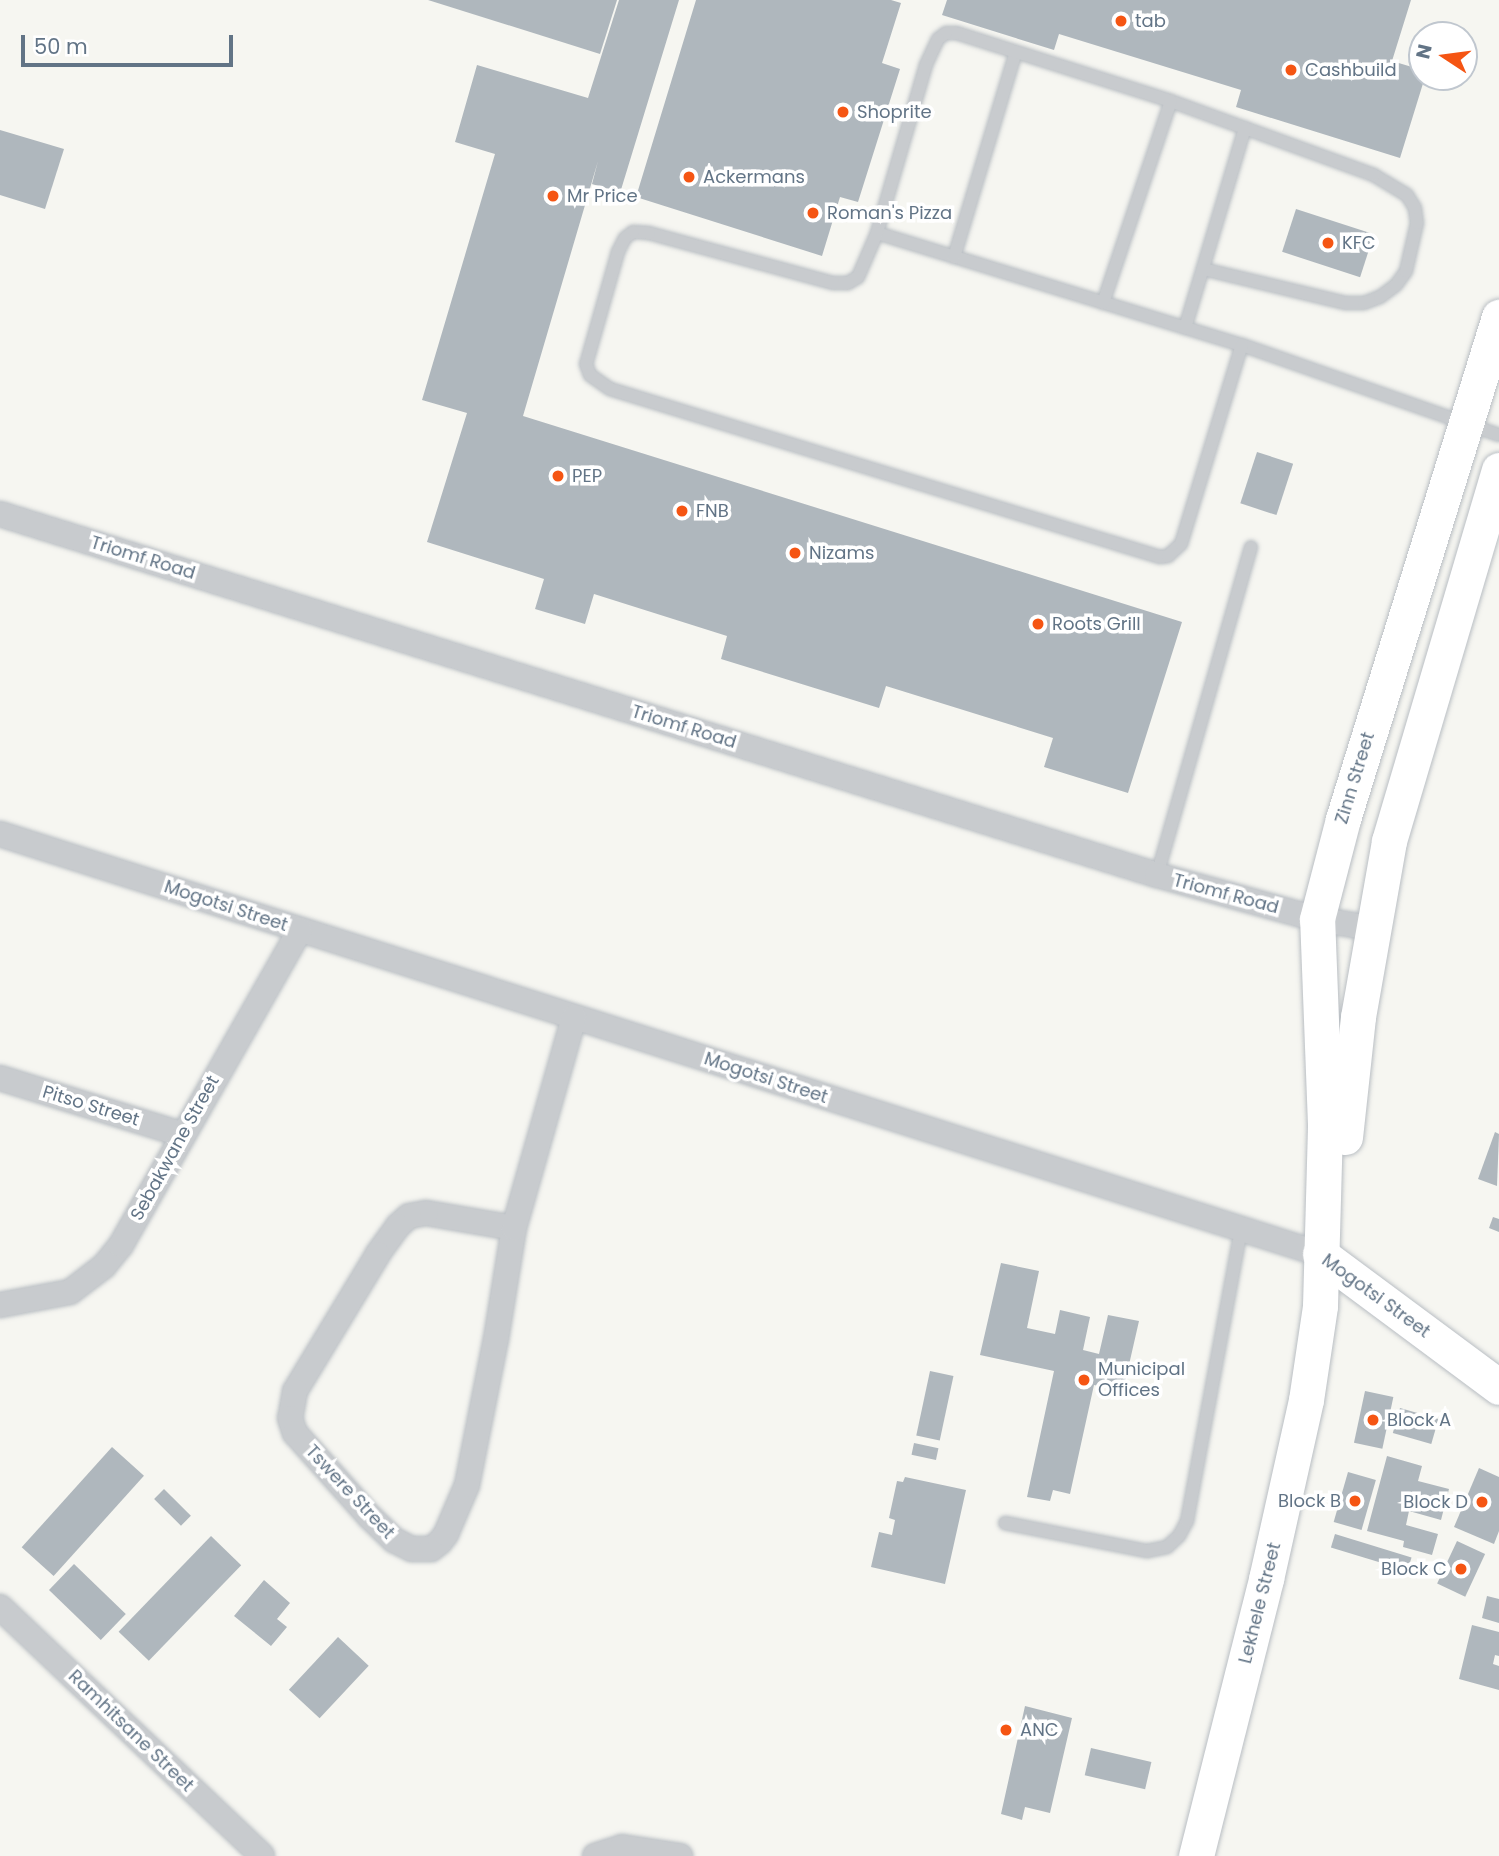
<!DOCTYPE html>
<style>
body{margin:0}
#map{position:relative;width:1499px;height:1856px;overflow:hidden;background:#f6f6f1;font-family:Poppins,sans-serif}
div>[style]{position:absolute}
.building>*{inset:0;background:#afb7bd;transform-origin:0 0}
.roads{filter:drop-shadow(0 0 2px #b9bec3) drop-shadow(0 0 2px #b9bec3)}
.lane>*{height:12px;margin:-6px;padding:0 6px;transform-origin:6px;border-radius:6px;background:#c8cbce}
.street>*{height:24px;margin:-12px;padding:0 12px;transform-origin:12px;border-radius:12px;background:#c8cbce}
.secondary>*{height:35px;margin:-17.5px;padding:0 17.5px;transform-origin:17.5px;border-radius:17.5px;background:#fff}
.dots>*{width:19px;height:19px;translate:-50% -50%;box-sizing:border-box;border:4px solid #fff;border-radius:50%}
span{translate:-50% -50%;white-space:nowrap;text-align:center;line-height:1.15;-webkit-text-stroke:7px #fff;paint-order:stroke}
.poi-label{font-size:18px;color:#627486}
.left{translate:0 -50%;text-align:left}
.right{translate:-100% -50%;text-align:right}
.street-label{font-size:18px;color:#627486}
.north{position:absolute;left:1408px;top:21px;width:70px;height:70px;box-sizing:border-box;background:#fff;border:2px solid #c0c7cf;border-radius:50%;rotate:283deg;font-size:19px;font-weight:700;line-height:28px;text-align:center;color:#627486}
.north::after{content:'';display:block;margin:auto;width:24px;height:32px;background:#f55513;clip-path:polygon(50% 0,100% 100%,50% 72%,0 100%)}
.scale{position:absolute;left:21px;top:35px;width:212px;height:32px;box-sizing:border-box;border:4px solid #627486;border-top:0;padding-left:9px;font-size:21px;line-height:24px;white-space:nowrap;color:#627486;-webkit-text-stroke:5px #fff;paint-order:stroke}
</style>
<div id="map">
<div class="building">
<i style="clip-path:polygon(428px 0,617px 0,600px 54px)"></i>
<i style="clip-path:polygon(619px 0,679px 0,620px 193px,592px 184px,598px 161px,523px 416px,1182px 622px,1128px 793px,1044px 767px,1053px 738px,886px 686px,879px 708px,721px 659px,727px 636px,594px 594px,585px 624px,535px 609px,544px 579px,427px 542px,467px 413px,422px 400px,495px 154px,455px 142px,477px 65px,588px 98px)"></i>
<i style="clip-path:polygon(696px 0,891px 0,901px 3px,882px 63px,900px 69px,858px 202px,840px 197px,822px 256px,636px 197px)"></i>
<i style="clip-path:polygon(947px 0,1411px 0,1392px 61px,1422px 70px,1422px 77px,1425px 77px,1400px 158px,1236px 107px,1241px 90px,1059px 34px,1054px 50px,942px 15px)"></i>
<i style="clip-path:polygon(0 130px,64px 149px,45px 209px,0 195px)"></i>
<i style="left:1296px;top:209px;width:82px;height:45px;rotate:18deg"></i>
<i style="left:1257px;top:452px;width:38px;height:54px;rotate:18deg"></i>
<i style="clip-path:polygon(1495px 1132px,1499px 1134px,1497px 1186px,1478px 1179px)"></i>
<i style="clip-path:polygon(1493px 1217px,1499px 1219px,1499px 1232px,1489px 1228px)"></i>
<i style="clip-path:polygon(1001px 1263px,1039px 1271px,1027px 1328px,1055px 1334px,1060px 1310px,1090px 1317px,1083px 1350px,1099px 1354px,1108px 1315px,1139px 1321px,1123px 1391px,1094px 1385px,1070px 1494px,1053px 1490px,1050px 1501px,1027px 1497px,1054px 1371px,980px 1355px)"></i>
<i style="left:930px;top:1371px;width:24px;height:66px;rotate:12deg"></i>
<i style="left:1365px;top:1391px;width:29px;height:53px;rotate:12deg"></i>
<i style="left:1400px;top:1408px;width:40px;height:26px;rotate:16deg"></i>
<i style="left:914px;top:1443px;width:25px;height:12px;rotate:12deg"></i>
<i style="left:112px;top:1447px;width:43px;height:135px;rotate:42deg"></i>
<i style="clip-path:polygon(1387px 1456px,1422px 1466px,1418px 1481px,1449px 1489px,1441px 1520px,1409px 1511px,1406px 1525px,1438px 1534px,1432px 1555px,1403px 1547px,1404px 1541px,1367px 1531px)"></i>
<i style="clip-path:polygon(1479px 1468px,1499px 1477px,1499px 1531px,1494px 1544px,1454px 1527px)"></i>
<i style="left:1348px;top:1472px;width:29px;height:52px;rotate:16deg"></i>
<i style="clip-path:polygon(905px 1477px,966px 1490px,945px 1584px,871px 1567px,879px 1532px,892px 1535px,895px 1520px,889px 1518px,897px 1481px,903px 1482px)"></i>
<i style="left:164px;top:1489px;width:38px;height:14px;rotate:45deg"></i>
<i style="left:1335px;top:1534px;width:80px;height:14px;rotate:17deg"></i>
<i style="left:211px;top:1536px;width:42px;height:133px;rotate:44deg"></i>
<i style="left:1457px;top:1541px;width:31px;height:47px;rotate:25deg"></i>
<i style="left:74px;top:1564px;width:72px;height:36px;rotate:44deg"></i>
<i style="clip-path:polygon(264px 1580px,290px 1603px,277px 1619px,287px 1627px,271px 1646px,234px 1616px)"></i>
<i style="clip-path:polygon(1487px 1596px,1499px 1599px,1499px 1623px,1482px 1618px)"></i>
<i style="clip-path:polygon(1472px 1625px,1499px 1632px,1499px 1656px,1495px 1655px,1493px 1664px,1499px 1666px,1499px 1690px,1459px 1679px)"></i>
<i style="left:338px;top:1637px;width:42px;height:72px;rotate:43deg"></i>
<i style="clip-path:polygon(1025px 1706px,1072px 1718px,1050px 1813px,1025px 1807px,1022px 1820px,1001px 1814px)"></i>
<i style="left:1091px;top:1748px;width:62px;height:28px;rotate:13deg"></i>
</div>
<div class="roads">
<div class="lane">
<i style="left:877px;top:233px;width:382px;rotate:17.1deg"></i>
<i style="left:1242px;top:345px;width:272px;rotate:19.3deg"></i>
<i style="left:954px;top:257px;width:214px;rotate:-73.2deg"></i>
<i style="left:1203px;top:269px;width:147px;rotate:13.4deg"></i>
<i style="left:1346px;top:303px;width:18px"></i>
<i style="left:1364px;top:303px;width:17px;rotate:-21deg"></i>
<i style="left:1380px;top:297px;width:20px;rotate:-37deg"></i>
<i style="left:1396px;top:285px;width:17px;rotate:-54deg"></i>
<i style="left:1406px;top:271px;width:49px;rotate:-77.1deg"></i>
<i style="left:1417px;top:223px;width:15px;rotate:-98deg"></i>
<i style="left:1415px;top:208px;width:15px;rotate:-122deg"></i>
<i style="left:1407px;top:195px;width:39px;rotate:-149deg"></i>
<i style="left:1374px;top:175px;width:216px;rotate:-160deg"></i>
<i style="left:1171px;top:101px;width:225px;rotate:-162.4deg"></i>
<i style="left:957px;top:33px;width:11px;rotate:180deg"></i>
<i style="left:946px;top:33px;width:10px;rotate:143deg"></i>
<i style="left:938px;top:39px;width:29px;rotate:115deg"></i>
<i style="left:926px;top:65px;width:175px;rotate:106.3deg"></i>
<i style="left:877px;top:233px;width:48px;rotate:113.4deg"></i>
<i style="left:858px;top:277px;width:12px;rotate:149deg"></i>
<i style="left:848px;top:283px;width:15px;rotate:180deg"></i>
<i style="left:833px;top:283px;width:191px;rotate:-164.8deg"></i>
<i style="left:649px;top:233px;width:16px;rotate:-176deg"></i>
<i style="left:633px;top:232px;width:10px;rotate:143deg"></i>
<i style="left:625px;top:238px;width:16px;rotate:117deg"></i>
<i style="left:618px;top:252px;width:116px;rotate:105.9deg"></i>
<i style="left:586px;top:364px;width:12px;rotate:70deg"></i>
<i style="left:590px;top:375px;width:24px;rotate:35deg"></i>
<i style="left:610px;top:389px;width:575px;rotate:16.99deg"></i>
<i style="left:1160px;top:557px;width:8px;rotate:-7deg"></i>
<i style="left:1168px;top:556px;width:18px;rotate:-43deg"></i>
<i style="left:1181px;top:544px;width:208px;rotate:-73deg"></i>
<i style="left:1103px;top:303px;width:213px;rotate:-71.4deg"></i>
<i style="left:1185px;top:328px;width:209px;rotate:-73.3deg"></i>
<i style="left:1157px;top:875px;width:341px;rotate:-74deg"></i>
<i style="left:1005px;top:1523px;width:145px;rotate:11.2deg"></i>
<i style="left:1147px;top:1551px;width:20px;rotate:-11deg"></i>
<i style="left:1167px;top:1547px;width:16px;rotate:-43deg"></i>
<i style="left:1179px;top:1536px;width:17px;rotate:-62deg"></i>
<i style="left:1187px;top:1521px;width:297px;rotate:-79.5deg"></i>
</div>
<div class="street">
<i style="left:0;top:514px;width:1212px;rotate:17.33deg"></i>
<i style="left:1157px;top:875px;width:166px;rotate:15.4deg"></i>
<i style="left:1317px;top:919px;width:55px;rotate:9.5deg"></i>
<i style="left:0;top:834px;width:1385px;rotate:17.65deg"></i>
<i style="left:0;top:1078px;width:189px;rotate:17.2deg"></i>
<i style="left:514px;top:1228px;width:89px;rotate:-170.3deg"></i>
<i style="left:426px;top:1213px;width:17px;rotate:170deg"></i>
<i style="left:409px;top:1216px;width:15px;rotate:138deg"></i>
<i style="left:398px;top:1226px;width:34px;rotate:126deg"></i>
<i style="left:378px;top:1254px;width:160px;rotate:121.2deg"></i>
<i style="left:295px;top:1391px;width:27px;rotate:100deg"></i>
<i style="left:290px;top:1418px;width:16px;rotate:72deg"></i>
<i style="left:295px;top:1433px;width:111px;rotate:48.3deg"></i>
<i style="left:369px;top:1516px;width:35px;rotate:44deg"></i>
<i style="left:394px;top:1540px;width:20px;rotate:27deg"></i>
<i style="left:412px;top:1549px;width:19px"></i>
<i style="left:431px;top:1549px;width:11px;rotate:-38deg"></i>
<i style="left:440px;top:1542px;width:10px;rotate:-53deg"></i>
<i style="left:446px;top:1534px;width:53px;rotate:-66.8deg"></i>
<i style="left:467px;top:1485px;width:149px;rotate:-78.8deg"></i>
<i style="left:496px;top:1339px;width:112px;rotate:-80.8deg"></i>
<i style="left:514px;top:1228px;width:219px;rotate:-74.1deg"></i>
<i style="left:0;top:1305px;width:71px;rotate:-10.5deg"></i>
<i style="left:70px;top:1292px;width:43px;rotate:-37.4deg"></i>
<i style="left:104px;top:1266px;width:27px;rotate:-51deg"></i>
<i style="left:121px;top:1245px;width:362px;rotate:-60.4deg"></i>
<i style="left:0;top:1607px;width:361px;rotate:43.5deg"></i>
<i style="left:595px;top:1856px;width:28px;rotate:-18deg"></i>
<i style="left:622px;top:1847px;width:59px;rotate:8.8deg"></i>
</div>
<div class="secondary">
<i style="left:1345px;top:1137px;width:121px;rotate:-83.8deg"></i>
<i style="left:1358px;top:1017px;width:179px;rotate:-80deg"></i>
<i style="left:1389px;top:841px;width:387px;rotate:-73.5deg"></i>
<i style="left:1320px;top:1254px;width:223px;rotate:36.6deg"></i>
<i style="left:1196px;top:1856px;width:286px;rotate:-75.8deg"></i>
<i style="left:1266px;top:1579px;width:183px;rotate:-77.4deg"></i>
<i style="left:1306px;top:1400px;width:95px;rotate:-81.5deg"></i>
<i style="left:1320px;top:1306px;width:182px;rotate:-88.4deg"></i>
<i style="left:1325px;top:1124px;width:205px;rotate:-92.2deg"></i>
<i style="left:1317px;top:919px;width:103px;rotate:-75.4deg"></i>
<i style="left:1343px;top:819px;width:526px;rotate:-72.74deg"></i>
</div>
</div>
<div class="dots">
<i style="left:1121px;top:21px;background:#f55513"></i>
<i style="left:1291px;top:70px;background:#f55513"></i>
<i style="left:843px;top:112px;background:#f55513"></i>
<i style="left:689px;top:177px;background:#f55513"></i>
<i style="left:553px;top:196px;background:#f55513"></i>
<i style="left:813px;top:213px;background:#f55513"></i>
<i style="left:1328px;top:243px;background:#f55513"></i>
<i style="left:558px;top:476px;background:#f55513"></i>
<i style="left:682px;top:511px;background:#f55513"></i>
<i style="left:795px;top:553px;background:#f55513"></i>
<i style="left:1038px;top:624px;background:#f55513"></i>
<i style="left:1084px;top:1380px;background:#f55513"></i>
<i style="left:1373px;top:1420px;background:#f55513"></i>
<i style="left:1355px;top:1501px;background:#f55513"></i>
<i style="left:1482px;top:1502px;background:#f55513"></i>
<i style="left:1461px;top:1569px;background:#f55513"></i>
<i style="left:1006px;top:1730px;background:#f55513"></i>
</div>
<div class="poi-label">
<span class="left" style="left:1135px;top:21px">tab</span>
<span class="left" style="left:1305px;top:70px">Cashbuild</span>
<span class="left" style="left:857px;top:112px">Shoprite</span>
<span class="left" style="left:703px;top:177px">Ackermans</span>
<span class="left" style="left:567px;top:196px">Mr Price</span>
<span class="left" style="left:827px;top:213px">Roman's Pizza</span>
<span class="left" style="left:1342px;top:243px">KFC</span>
<span class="left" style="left:572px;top:476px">PEP</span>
<span class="left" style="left:696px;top:511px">FNB</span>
<span class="left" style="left:809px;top:553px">Nizams</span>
<span class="left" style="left:1052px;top:624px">Roots Grill</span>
<span class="left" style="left:1098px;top:1380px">Municipal<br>Offices</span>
<span class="left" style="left:1387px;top:1420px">Block A</span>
<span class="right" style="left:1341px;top:1501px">Block B</span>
<span class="right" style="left:1468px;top:1502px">Block D</span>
<span class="right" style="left:1447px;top:1569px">Block C</span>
<span class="left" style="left:1020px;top:1730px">ANC</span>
</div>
<div class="street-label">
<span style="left:143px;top:558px;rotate:17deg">Triomf Road</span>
<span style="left:684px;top:727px;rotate:17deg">Triomf Road</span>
<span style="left:1355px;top:778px;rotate:-73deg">Zinn Street</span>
<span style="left:1226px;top:894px;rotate:15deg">Triomf Road</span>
<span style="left:226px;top:906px;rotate:18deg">Mogotsi Street</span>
<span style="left:766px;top:1078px;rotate:18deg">Mogotsi Street</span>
<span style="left:91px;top:1106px;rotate:17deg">Pitso Street</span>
<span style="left:175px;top:1148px;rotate:-61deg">Sebakwane Street</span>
<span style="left:1376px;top:1296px;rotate:36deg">Mogotsi Street</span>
<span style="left:350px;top:1492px;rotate:47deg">Tswere Street</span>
<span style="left:1260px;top:1603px;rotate:-76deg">Lekhele Street</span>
<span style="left:131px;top:1731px;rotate:44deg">Ramhitsane Street</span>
</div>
<div class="north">N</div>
<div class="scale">50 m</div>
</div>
